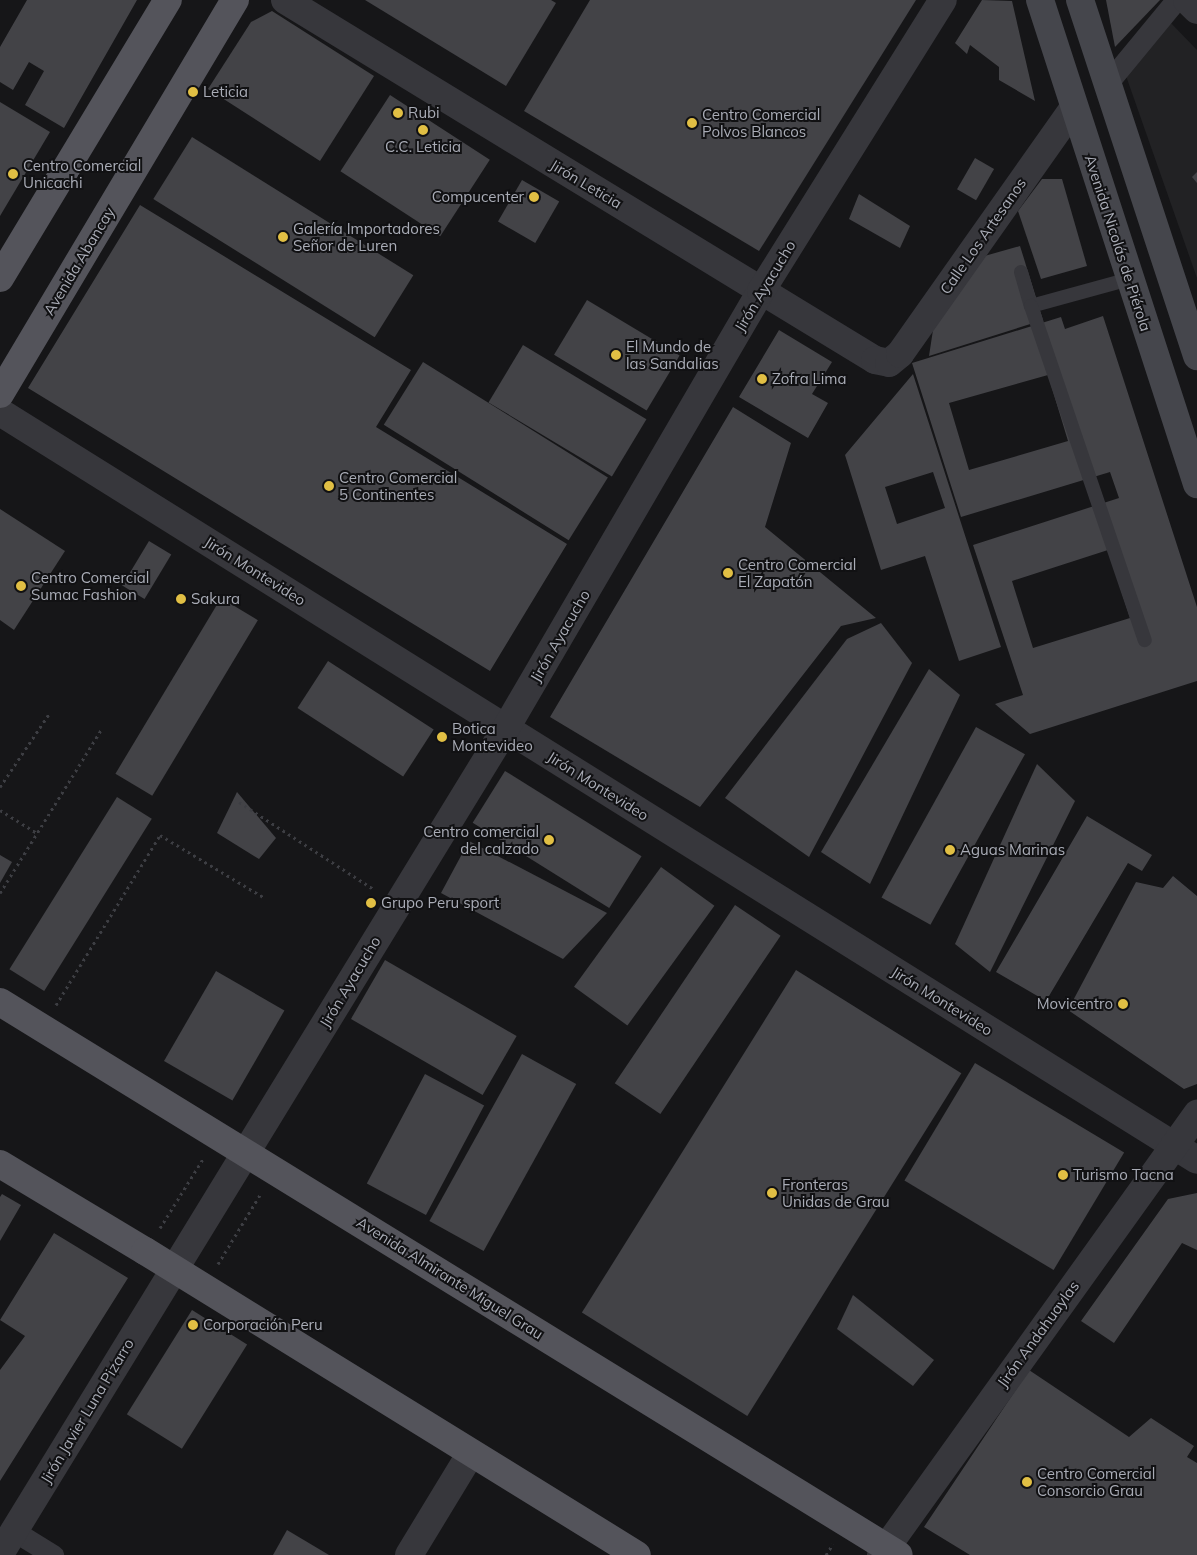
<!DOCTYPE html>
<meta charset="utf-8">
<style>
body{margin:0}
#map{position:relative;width:1197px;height:1555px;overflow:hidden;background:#161618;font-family:Mulish,sans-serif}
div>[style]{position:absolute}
.built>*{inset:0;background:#222224}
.building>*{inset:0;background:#434347;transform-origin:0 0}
.path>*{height:3px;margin-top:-1.5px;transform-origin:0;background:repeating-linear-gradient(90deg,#3d3e43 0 2.5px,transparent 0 6.5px)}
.service>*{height:14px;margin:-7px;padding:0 7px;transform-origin:7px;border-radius:7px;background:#37373c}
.pedestrian>*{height:21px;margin:-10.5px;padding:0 10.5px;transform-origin:10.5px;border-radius:10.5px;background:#37373c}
.minor>*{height:28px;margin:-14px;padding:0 14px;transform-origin:14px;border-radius:14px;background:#37373c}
.tertiary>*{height:28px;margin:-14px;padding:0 14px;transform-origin:14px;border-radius:14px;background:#37373c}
.secondary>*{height:28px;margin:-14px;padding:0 14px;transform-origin:14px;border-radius:14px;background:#45464c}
.primary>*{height:28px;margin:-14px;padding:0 14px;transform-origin:14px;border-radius:14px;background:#54545b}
.dots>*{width:14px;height:14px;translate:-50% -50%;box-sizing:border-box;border:2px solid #111113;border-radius:50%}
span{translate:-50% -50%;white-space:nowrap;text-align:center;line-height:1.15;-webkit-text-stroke:4px #111113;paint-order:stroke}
.poi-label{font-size:15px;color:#a9acb6}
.left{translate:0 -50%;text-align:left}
.right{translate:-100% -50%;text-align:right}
.street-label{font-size:15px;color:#a9acb6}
</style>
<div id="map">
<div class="built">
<i style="clip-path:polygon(1169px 21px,1197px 50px,1197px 278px,1125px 73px)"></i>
</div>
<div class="building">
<i style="clip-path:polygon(27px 0,137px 0,64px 128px,25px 105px,44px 71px,29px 62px,13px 90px,0 82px,0 47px)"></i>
<i style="clip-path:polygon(365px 0,551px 0,556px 3px,506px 86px)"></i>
<i style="clip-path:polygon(590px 0,916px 0,759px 251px,524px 111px)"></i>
<i style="clip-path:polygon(982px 0,1012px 1px,1035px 101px,999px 80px,999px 67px,970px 45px,967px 54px,955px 43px)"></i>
<i style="clip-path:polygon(1106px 0,1160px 0,1115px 47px)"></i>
<i style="clip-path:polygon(272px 11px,374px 76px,320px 161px,208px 89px,251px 22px)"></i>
<i style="left:390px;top:95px;width:119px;height:91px;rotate:33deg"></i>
<i style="clip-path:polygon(0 102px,50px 132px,0 216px)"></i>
<i style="left:192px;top:137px;width:261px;height:73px;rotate:32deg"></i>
<i style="left:975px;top:158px;width:22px;height:36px;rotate:30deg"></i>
<i style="clip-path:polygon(1197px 172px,1197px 183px,1192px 177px)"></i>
<i style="clip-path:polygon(1042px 179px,1062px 179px,1087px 266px,1041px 279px,1018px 211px)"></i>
<i style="left:522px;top:180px;width:43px;height:48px;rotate:30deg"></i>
<i style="clip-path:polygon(859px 194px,910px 226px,900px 248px,849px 219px)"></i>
<i style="clip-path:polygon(140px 205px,411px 370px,376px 427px,567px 544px,490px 671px,28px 388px)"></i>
<i style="clip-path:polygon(1020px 246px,1043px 320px,929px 356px,935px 317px,981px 257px)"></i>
<i style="left:587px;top:300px;width:108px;height:64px;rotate:31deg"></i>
<i style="clip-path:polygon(evenodd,1103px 316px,1197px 607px,1197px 681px,1030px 734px,995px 704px,1023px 695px,973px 545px,1119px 498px,1110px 472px,961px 517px,912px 363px,1061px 317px,1065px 329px,1103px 316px,1048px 375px,1068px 441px,969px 470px,949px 403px,1048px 375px,1103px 316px,1108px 550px,1130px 618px,1033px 648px,1012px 581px,1108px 550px)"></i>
<i style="clip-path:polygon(779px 330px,832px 362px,812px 394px,828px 403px,808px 438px,739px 397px)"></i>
<i style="left:523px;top:345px;width:144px;height:67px;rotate:31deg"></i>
<i style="left:423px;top:362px;width:218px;height:74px;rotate:32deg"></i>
<i style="clip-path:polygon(evenodd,913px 374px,1001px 647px,959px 661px,925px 556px,881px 570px,845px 455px,913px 374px,933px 472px,945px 508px,897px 524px,885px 487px,933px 472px)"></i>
<i style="clip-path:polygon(733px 407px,791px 443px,765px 527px,876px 618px,841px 626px,700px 807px,550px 717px)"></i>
<i style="clip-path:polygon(0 509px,65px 551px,14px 630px,0 620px)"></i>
<i style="left:149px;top:541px;width:26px;height:52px;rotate:31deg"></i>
<i style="left:221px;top:598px;width:43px;height:205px;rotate:31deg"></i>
<i style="clip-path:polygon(881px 623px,912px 663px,809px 857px,725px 798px,847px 639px)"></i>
<i style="left:328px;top:661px;width:126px;height:56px;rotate:33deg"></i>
<i style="clip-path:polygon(929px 669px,960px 695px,870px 884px,821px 852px)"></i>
<i style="left:976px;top:727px;width:56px;height:195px;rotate:29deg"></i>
<i style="clip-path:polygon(1037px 764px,1075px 801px,990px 972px,955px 944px)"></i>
<i style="left:505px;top:771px;width:161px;height:61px;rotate:32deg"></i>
<i style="clip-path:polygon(237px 792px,276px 838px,259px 859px,217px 833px)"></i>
<i style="left:117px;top:797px;width:41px;height:203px;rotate:32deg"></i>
<i style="clip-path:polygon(1087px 816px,1152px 855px,1142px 871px,1128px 863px,1046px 1001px,996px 972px)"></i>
<i style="clip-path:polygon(469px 841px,607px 913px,563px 959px,441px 893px)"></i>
<i style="clip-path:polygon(0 855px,12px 862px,0 883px)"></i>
<i style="left:661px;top:867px;width:66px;height:148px;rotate:36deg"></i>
<i style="clip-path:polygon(1173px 876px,1197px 896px,1197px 1084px,1184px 1089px,1068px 1010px,1136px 882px,1163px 888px)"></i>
<i style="left:735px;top:905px;width:55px;height:215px;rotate:34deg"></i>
<i style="left:385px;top:960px;width:152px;height:68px;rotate:30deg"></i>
<i style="left:796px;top:970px;width:195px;height:404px;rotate:32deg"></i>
<i style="left:216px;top:971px;width:79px;height:104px;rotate:30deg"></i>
<i style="left:522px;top:1054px;width:62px;height:191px;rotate:29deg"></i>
<i style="left:975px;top:1063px;width:174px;height:137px;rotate:31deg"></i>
<i style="left:425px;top:1074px;width:67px;height:124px;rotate:28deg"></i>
<i style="clip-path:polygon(1197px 1193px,1197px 1250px,1182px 1243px,1114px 1343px,1081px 1321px,1168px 1199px)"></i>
<i style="clip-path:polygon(2px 1194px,21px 1205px,0 1241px,0 1197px)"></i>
<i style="clip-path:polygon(54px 1233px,128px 1278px,0 1481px,0 1370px,25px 1336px,0 1320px)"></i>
<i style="clip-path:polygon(853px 1295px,934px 1360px,913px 1386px,837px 1329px)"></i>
<i style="left:192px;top:1310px;width:65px;height:123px;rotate:32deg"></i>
<i style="clip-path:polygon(1029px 1370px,1129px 1437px,1151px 1418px,1194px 1446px,1187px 1457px,1197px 1463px,1197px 1555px,970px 1555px,924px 1527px)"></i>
<i style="clip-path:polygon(287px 1530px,329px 1555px,273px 1555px)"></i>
</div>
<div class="path">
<i style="left:0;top:787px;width:88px;rotate:-56.1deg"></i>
<i style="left:239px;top:802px;width:162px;rotate:32.9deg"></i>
<i style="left:0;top:810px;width:44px;rotate:31.9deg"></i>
<i style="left:0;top:893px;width:192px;rotate:-58.2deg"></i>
<i style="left:56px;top:1005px;width:199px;rotate:-58.5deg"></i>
<i style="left:160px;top:835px;width:120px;rotate:31deg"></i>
<i style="left:160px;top:1228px;width:81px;rotate:-58.1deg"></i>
<i style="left:218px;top:1264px;width:81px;rotate:-58.7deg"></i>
<i style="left:826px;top:1555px;width:13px;rotate:-58deg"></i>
</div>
<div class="service">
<i style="left:1021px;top:272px;width:35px;rotate:74deg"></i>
<i style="left:1031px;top:306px;width:103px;rotate:-15.3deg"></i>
<i style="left:1031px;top:306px;width:353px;rotate:71.2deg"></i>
</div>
<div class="pedestrian">
<i style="left:1106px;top:85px;width:110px;rotate:-50.5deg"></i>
<i style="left:14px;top:1531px;width:46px;rotate:31.6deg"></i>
</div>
<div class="minor">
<i style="left:285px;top:0;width:691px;rotate:31.39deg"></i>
<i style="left:875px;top:360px;width:14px;rotate:12deg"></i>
<i style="left:889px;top:363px;width:14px;rotate:-39deg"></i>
<i style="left:900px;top:354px;width:302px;rotate:-54.8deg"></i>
<i style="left:1187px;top:0;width:14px;rotate:45deg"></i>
<i style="left:0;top:412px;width:1411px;rotate:32deg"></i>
<i style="left:409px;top:1555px;width:119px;rotate:-58.7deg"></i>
<i style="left:881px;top:1555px;width:543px;rotate:-54.38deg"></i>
</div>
<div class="tertiary">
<i style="left:0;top:1554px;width:969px;rotate:-58.51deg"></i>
<i style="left:506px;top:728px;width:506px;rotate:-59.74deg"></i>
<i style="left:761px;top:291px;width:343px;rotate:-58deg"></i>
</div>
<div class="secondary">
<i style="left:1040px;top:0;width:509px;rotate:72.03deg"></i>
<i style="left:1080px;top:0;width:375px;rotate:71.8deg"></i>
</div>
<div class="primary">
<i style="left:0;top:278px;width:325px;rotate:-58.9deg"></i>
<i style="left:0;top:394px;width:459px;rotate:-59.2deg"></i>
<i style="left:0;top:1002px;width:1055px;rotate:31.6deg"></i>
<i style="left:0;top:1164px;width:169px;rotate:31deg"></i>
<i style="left:145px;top:1251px;width:578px;rotate:31.71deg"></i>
</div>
<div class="dots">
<i style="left:193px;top:92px;background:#e1bf44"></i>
<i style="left:398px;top:113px;background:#e1bf44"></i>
<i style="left:692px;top:123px;background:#e1bf44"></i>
<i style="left:423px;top:130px;background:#e1bf44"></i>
<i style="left:13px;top:174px;background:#e1bf44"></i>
<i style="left:534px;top:197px;background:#e1bf44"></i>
<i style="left:283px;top:237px;background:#e1bf44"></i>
<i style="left:616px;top:355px;background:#e1bf44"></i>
<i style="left:762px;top:379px;background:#e1bf44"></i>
<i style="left:329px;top:486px;background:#e1bf44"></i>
<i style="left:728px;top:573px;background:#e1bf44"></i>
<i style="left:21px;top:586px;background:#e1bf44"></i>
<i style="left:181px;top:599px;background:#e1bf44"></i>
<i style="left:442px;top:737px;background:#e1bf44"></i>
<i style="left:549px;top:840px;background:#e1bf44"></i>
<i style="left:950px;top:850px;background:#e1bf44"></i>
<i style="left:371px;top:903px;background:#e1bf44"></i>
<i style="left:1123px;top:1004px;background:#e1bf44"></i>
<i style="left:1063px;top:1175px;background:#e1bf44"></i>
<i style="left:772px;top:1193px;background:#e1bf44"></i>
<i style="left:193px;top:1325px;background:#e1bf44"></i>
<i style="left:1027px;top:1482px;background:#e1bf44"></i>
</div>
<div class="poi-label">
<span class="left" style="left:203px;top:92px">Leticia</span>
<span class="left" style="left:408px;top:113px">Rubi</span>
<span class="left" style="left:702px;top:123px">Centro Comercial<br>Polvos Blancos</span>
<span style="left:423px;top:147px">C.C. Leticia</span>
<span class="left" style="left:23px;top:174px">Centro Comercial<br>Unicachi</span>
<span class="right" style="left:524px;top:197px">Compucenter</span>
<span class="left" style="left:293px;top:237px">Galería Importadores<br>Señor de Luren</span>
<span class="left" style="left:626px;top:355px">El Mundo de<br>las Sandalias</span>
<span class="left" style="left:772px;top:379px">Zofra Lima</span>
<span class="left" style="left:339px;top:486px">Centro Comercial<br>5 Continentes</span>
<span class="left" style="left:738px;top:573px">Centro Comercial<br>El Zapatón</span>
<span class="left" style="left:31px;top:586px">Centro Comercial<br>Sumac Fashion</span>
<span class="left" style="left:191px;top:599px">Sakura</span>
<span class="left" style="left:452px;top:737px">Botica<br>Montevideo</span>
<span class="right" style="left:539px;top:840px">Centro comercial<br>del calzado</span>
<span class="left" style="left:960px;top:850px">Aguas Marinas</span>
<span class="left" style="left:381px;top:903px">Grupo Peru sport</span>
<span class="right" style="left:1113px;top:1004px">Movicentro</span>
<span class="left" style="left:1073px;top:1175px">Turismo Tacna</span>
<span class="left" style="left:782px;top:1193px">Fronteras<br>Unidas de Grau</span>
<span class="left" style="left:203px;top:1325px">Corporación Peru</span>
<span class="left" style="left:1037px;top:1482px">Centro Comercial<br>Consorcio Grau</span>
</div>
<div class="street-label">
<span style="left:586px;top:184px;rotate:31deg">Jirón Leticia</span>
<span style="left:983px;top:236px;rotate:-55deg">Calle Los Artesanos</span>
<span style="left:1118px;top:243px;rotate:72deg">Avenida Nicolás de Piérola</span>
<span style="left:79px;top:261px;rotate:-59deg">Avenida Abancay</span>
<span style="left:765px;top:286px;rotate:-59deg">Jirón Ayacucho</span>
<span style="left:255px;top:571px;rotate:32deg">Jirón Montevideo</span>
<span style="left:560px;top:636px;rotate:-60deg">Jirón Ayacucho</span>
<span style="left:598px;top:786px;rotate:32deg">Jirón Montevideo</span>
<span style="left:350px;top:982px;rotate:-59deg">Jirón Ayacucho</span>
<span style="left:942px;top:1001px;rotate:32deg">Jirón Montevideo</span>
<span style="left:450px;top:1278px;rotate:32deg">Avenida Almirante Miguel Grau</span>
<span style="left:1038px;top:1334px;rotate:-54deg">Jirón Andahuaylas</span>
<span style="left:87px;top:1411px;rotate:-59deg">Jirón Javier Luna Pizarro</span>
</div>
</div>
